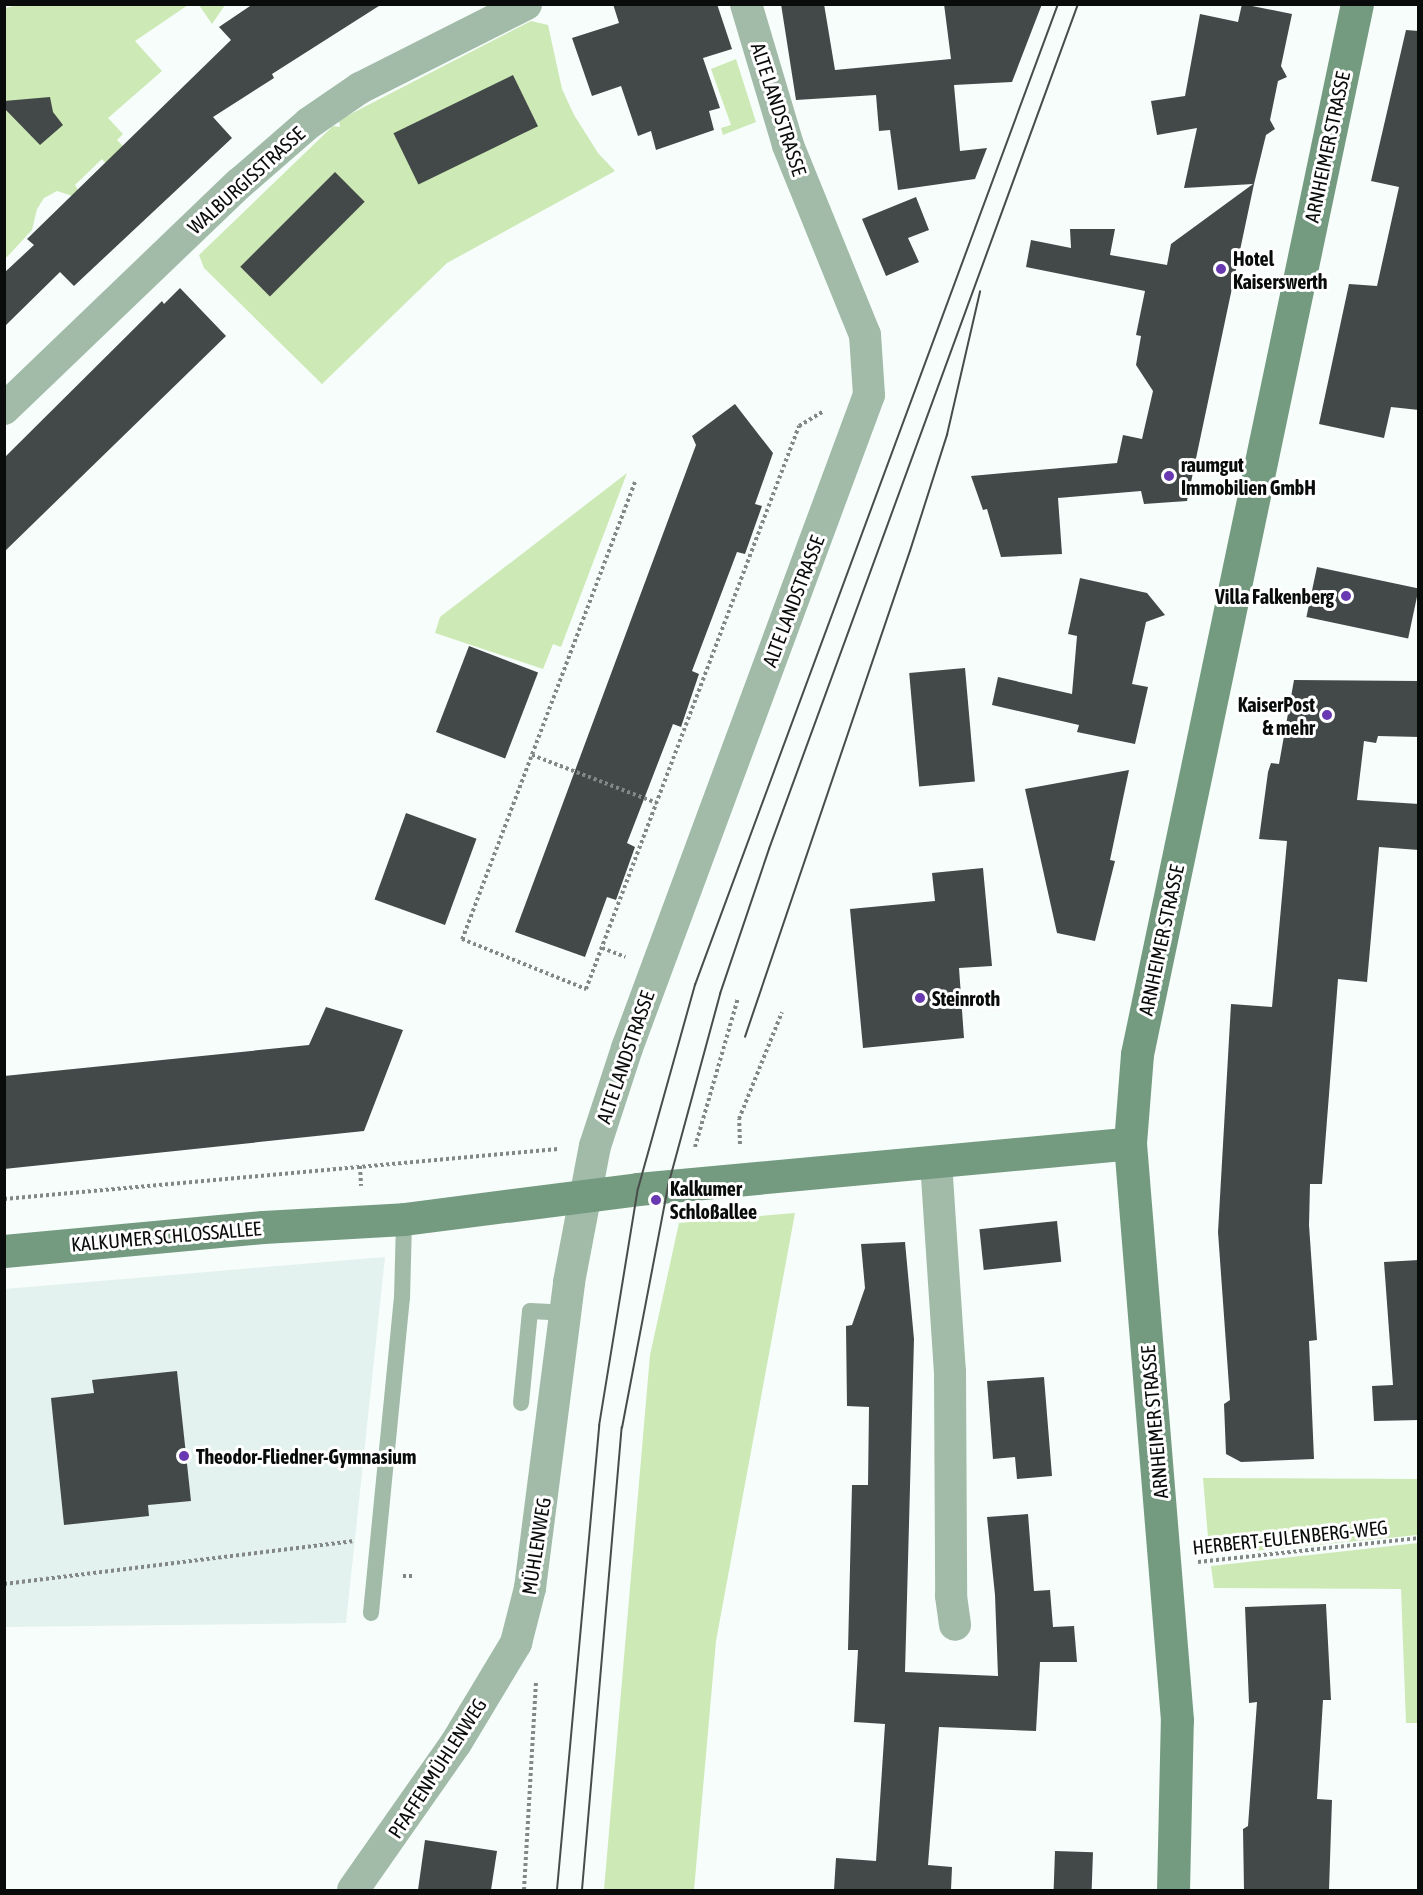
<!DOCTYPE html>
<meta charset="utf-8">
<style>
body{margin:0}
#map{position:relative;width:1423px;height:1895px;overflow:hidden;background:#f6fdfb;font-family:"Asap Condensed",sans-serif}
div>[style]{position:absolute}
.built>*{inset:0;background:#e3f2ee}
.green>*{inset:0;background:#cde9b5}
.building>*{inset:0;background:#434949;transform-origin:0 0}
.path>*{height:4px;margin-top:-2px;transform-origin:0;background:repeating-linear-gradient(90deg,#838786 0 3px,transparent 0 6px)}
.service>*{height:16px;margin:-8px;padding:0 8px;transform-origin:8px;border-radius:8px;background:#a1bba8}
.minor>*{height:32px;margin:-16px;padding:0 16px;transform-origin:16px;border-radius:16px;background:#a1bba8}
.secondary>*{height:33px;margin:-16.5px;padding:0 16.5px;transform-origin:16.5px;border-radius:16.5px;background:#749b80}
.tram>*{height:1.5px;margin:-0.75px;padding:0 0.75px;transform-origin:0.75px;border-radius:0.75px;background:#484c4a}
.dots>*{width:16px;height:16px;translate:-50% -50%;box-sizing:border-box;border:3px solid #fff;border-radius:50%}
span{translate:-50% -50%;white-space:nowrap;text-align:center;line-height:1.15;-webkit-text-stroke:6px #fff;paint-order:stroke}
.street-label{font-size:20px;color:#0a0c0b}
.poi-label{font-size:20px;color:#0a0c0b;font-weight:700}
.left{translate:0 -50%;text-align:left}
.right{translate:-100% -50%;text-align:right}
.frame{position:absolute;inset:0;border:6px solid #0a0c0b;pointer-events:none}
</style>
<div id="map">
<div class="built">
<i style="clip-path:polygon(385px 1257px,346px 1623px,5px 1627px,5px 1289px)"></i>
</div>
<div class="green">
<i style="clip-path:polygon(23px 4px,188px 5px,135px 41px,162px 71px,108px 118px,123px 134px,117px 140px,126px 149px,108px 166px,102px 159px,75px 185px,80px 193px,76px 197px,57px 191px,44px 198px,37px 209px,32px 230px,5px 259px,5px 8px)"></i>
<i style="clip-path:polygon(199px 5px,225px 5px,212px 24px)"></i>
<i style="clip-path:polygon(531px 21px,548px 25px,562px 89px,574px 115px,598px 153px,615px 171px,447px 263px,322px 384px,204px 268px,199px 255px,333px 126px,340px 127px,339px 120px)"></i>
<i style="clip-path:polygon(736px 59px,756px 122px,723px 135px,721px 128px,731px 125px,711px 69px)"></i>
<i style="clip-path:polygon(627px 473px,561px 647px,553px 644px,543px 669px,435px 633px,440px 617px)"></i>
<i style="clip-path:polygon(795px 1213px,716px 1641px,694px 1890px,604px 1890px,650px 1355px,679px 1223px)"></i>
<i style="clip-path:polygon(1203px 1478px,1418px 1479px,1418px 1535px,1244px 1552px,1222px 1546px,1208px 1537px)"></i>
<i style="clip-path:polygon(1418px 1543px,1418px 1723px,1406px 1723px,1401px 1589px,1214px 1588px,1211px 1566px)"></i>
</div>
<div class="building">
<i style="clip-path:polygon(253px 4px,382px 4px,272px 74px,274px 78px,213px 117px,232px 138px,74px 286px,60px 272px,4px 327px,4px 273px,34px 245px,27px 239px,231px 40px,219px 27px)"></i>
<i style="clip-path:polygon(613px 4px,717px 4px,732px 49px,703px 58px,720px 108px,709px 111px,714px 130px,656px 150px,651px 131px,638px 136px,621px 86px,592px 96px,572px 38px,619px 23px)"></i>
<i style="clip-path:polygon(781px 4px,824px 4px,835px 70px,951px 59px,944px 4px,1042px 4px,1012px 82px,954px 85px,960px 151px,987px 148px,975px 179px,898px 190px,890px 130px,879px 131px,876px 95px,796px 100px)"></i>
<i style="clip-path:polygon(1242px 4px,1292px 14px,1281px 66px,1287px 77px,1278px 81px,1270px 120px,1275px 129px,1266px 135px,1254px 184px,1187px 501px,1144px 504px,1141px 491px,1058px 498px,1062px 554px,1001px 557px,987px 509px,983px 510px,971px 476px,1117px 463px,1123px 435px,1142px 439px,1153px 391px,1136px 365px,1141px 336px,1136px 335px,1145px 291px,1026px 267px,1031px 240px,1071px 248px,1070px 229px,1115px 229px,1110px 255px,1167px 265px,1171px 244px,1253px 184px,1184px 188px,1197px 128px,1157px 135px,1151px 101px,1185px 96px,1200px 14px,1238px 22px)"></i>
<i style="clip-path:polygon(1406px 30px,1419px 31px,1419px 410px,1391px 407px,1384px 438px,1319px 424px,1349px 284px,1377px 286px,1399px 187px,1371px 181px)"></i>
<i style="left:513px;top:75px;width:57px;height:133px;rotate:64deg"></i>
<i style="clip-path:polygon(50px 97px,53px 112px,63px 125px,40px 145px,4px 108px,4px 101px)"></i>
<i style="left:335px;top:172px;width:42px;height:134px;rotate:45deg"></i>
<i style="clip-path:polygon(916px 197px,929px 230px,908px 238px,919px 262px,886px 276px,862px 219px)"></i>
<i style="clip-path:polygon(180px 288px,226px 336px,4px 552px,4px 458px,162px 301px,164px 304px)"></i>
<i style="clip-path:polygon(735px 404px,773px 453px,755px 504px,762px 506px,745px 554px,737px 552px,692px 671px,699px 674px,681px 727px,673px 724px,627px 843px,635px 847px,616px 900px,607px 897px,585px 957px,515px 932px,696px 445px,692px 436px)"></i>
<i style="left:1317px;top:567px;width:104px;height:51px;rotate:12deg"></i>
<i style="clip-path:polygon(1080px 578px,1147px 593px,1165px 615px,1146px 622px,1132px 684px,1148px 687px,1135px 744px,1077px 732px,1079px 725px,992px 705px,998px 677px,1072px 694px,1077px 636px,1068px 634px)"></i>
<i style="left:469px;top:646px;width:74px;height:92px;rotate:21deg"></i>
<i style="left:965px;top:668px;width:114px;height:56px;rotate:85deg"></i>
<i style="clip-path:polygon(1294px 680px,1419px 681px,1419px 737px,1378px 736px,1376px 743px,1364px 741px,1357px 800px,1419px 804px,1419px 850px,1379px 847px,1367px 982px,1338px 979px,1322px 1184px,1310px 1184px,1309px 1225px,1317px 1340px,1309px 1341px,1314px 1459px,1241px 1462px,1226px 1454px,1224px 1404px,1230px 1400px,1218px 1232px,1231px 1004px,1272px 1007px,1287px 841px,1259px 839px,1268px 772px,1271px 763px,1279px 764px)"></i>
<i style="clip-path:polygon(1129px 770px,1110px 860px,1115px 861px,1095px 941px,1057px 933px,1025px 789px)"></i>
<i style="left:406px;top:813px;width:75px;height:92px;rotate:20deg"></i>
<i style="clip-path:polygon(983px 868px,992px 966px,959px 968px,964px 1038px,863px 1048px,850px 909px,935px 901px,932px 873px)"></i>
<i style="clip-path:polygon(326px 1007px,403px 1030px,364px 1131px,4px 1169px,4px 1076px,309px 1045px)"></i>
<i style="left:1057px;top:1221px;width:41px;height:78px;rotate:84deg"></i>
<i style="clip-path:polygon(905px 1242px,914px 1339px,905px 1672px,998px 1676px,995px 1595px,987px 1517px,1028px 1514px,1034px 1591px,1050px 1590px,1053px 1627px,1074px 1626px,1077px 1662px,1040px 1662px,1036px 1731px,939px 1727px,928px 1865px,952px 1867px,951px 1890px,834px 1890px,836px 1858px,876px 1861px,885px 1724px,854px 1722px,858px 1650px,848px 1650px,852px 1485px,868px 1485px,869px 1407px,847px 1406px,846px 1326px,852px 1325px,865px 1288px,861px 1244px)"></i>
<i style="clip-path:polygon(1419px 1260px,1419px 1420px,1374px 1421px,1372px 1386px,1393px 1385px,1384px 1262px)"></i>
<i style="clip-path:polygon(177px 1371px,191px 1501px,148px 1505px,149px 1516px,64px 1525px,51px 1398px,94px 1393px,92px 1380px)"></i>
<i style="clip-path:polygon(1044px 1377px,1052px 1476px,1017px 1479px,1015px 1457px,993px 1459px,987px 1381px)"></i>
<i style="clip-path:polygon(1326px 1604px,1331px 1700px,1323px 1700px,1317px 1799px,1332px 1800px,1329px 1890px,1244px 1890px,1243px 1829px,1248px 1826px,1257px 1702px,1249px 1703px,1245px 1607px)"></i>
<i style="clip-path:polygon(425px 1840px,497px 1851px,491px 1890px,418px 1890px)"></i>
<i style="left:1055px;top:1851px;width:38px;height:39px;rotate:2deg"></i>
</div>
<div class="path">
<i style="left:635px;top:482px;width:489px;rotate:110.7deg"></i>
<i style="left:462px;top:939px;width:134px;rotate:22deg"></i>
<i style="left:586px;top:989px;width:602px;rotate:-69.28deg"></i>
<i style="left:799px;top:426px;width:29px;rotate:-31deg"></i>
<i style="left:532px;top:755px;width:134px;rotate:21deg"></i>
<i style="left:602px;top:948px;width:25px;rotate:21deg"></i>
<i style="left:740px;top:1144px;width:25px;rotate:-92deg"></i>
<i style="left:739px;top:1119px;width:115px;rotate:-68.1deg"></i>
<i style="left:695px;top:1147px;width:155px;rotate:-73.9deg"></i>
<i style="left:360px;top:1166px;width:20px;rotate:87deg"></i>
<i style="left:4px;top:1199px;width:556px;rotate:-5.16deg"></i>
<i style="left:1198px;top:1562px;width:221px;rotate:-6.2deg"></i>
<i style="left:403px;top:1576px;width:9px"></i>
<i style="left:4px;top:1584px;width:351px;rotate:-7deg"></i>
<i style="left:524px;top:1890px;width:210px;rotate:-86.7deg"></i>
</div>
<div class="service">
<i style="left:521px;top:1403px;width:92px;rotate:-84.4deg"></i>
<i style="left:530px;top:1311px;width:35px;rotate:3deg"></i>
<i style="left:371px;top:1613px;width:317px;rotate:-84.4deg"></i>
<i style="left:402px;top:1298px;width:79px;rotate:-88.5deg"></i>
</div>
<div class="minor">
<i style="left:4px;top:409px;width:327px;rotate:-43.8deg"></i>
<i style="left:240px;top:183px;width:91px;rotate:-41deg"></i>
<i style="left:309px;top:123px;width:62px;rotate:-34.5deg"></i>
<i style="left:360px;top:88px;width:186px;rotate:-26.8deg"></i>
<i style="left:936px;top:1162px;width:209px;rotate:86.2deg"></i>
<i style="left:950px;top:1371px;width:225px;rotate:89.7deg"></i>
<i style="left:951px;top:1596px;width:29px;rotate:82deg"></i>
<i style="left:353px;top:1890px;width:179px;rotate:-55deg"></i>
<i style="left:456px;top:1743px;width:117px;rotate:-59deg"></i>
<i style="left:516px;top:1643px;width:57px;rotate:-75.7deg"></i>
<i style="left:530px;top:1588px;width:308px;rotate:-82.7deg"></i>
<i style="left:569px;top:1282px;width:138px;rotate:-79.2deg"></i>
<i style="left:595px;top:1146px;width:103px;rotate:-71.9deg"></i>
<i style="left:627px;top:1048px;width:696px;rotate:-69.67deg"></i>
<i style="left:869px;top:395px;width:60px;rotate:-93.8deg"></i>
<i style="left:865px;top:335px;width:205px;rotate:-112.1deg"></i>
<i style="left:788px;top:145px;width:147px;rotate:-106.6deg"></i>
</div>
<div class="secondary">
<i style="left:4px;top:1251px;width:260px;rotate:-5.3deg"></i>
<i style="left:263px;top:1227px;width:141px;rotate:-3.2deg"></i>
<i style="left:404px;top:1219px;width:236px;rotate:-7.3deg"></i>
<i style="left:638px;top:1189px;width:494px;rotate:-5.3deg"></i>
<i style="left:1173px;top:1890px;width:170px;rotate:-88.7deg"></i>
<i style="left:1177px;top:1720px;width:579px;rotate:-94.66deg"></i>
<i style="left:1130px;top:1143px;width:89px;rotate:-85.5deg"></i>
<i style="left:1137px;top:1054px;width:1073px;rotate:-78.17deg"></i>
</div>
<div class="tram">
<i style="left:745px;top:1037px;width:513px;rotate:-71.25deg"></i>
<i style="left:910px;top:551px;width:122px;rotate:-72.3deg"></i>
<i style="left:947px;top:435px;width:147px;rotate:-77deg"></i>
<i style="left:557px;top:1890px;width:466px;rotate:-84.8deg"></i>
<i style="left:599px;top:1426px;width:240px;rotate:-80.7deg"></i>
<i style="left:638px;top:1189px;width:212px;rotate:-74.4deg"></i>
<i style="left:695px;top:985px;width:1046px;rotate:-69.69deg"></i>
<i style="left:582px;top:1890px;width:464px;rotate:-85.1deg"></i>
<i style="left:622px;top:1428px;width:246px;rotate:-79.2deg"></i>
<i style="left:668px;top:1186px;width:199px;rotate:-74.8deg"></i>
<i style="left:720px;top:994px;width:153px;rotate:-71.3deg"></i>
<i style="left:769px;top:849px;width:900px;rotate:-69.91deg"></i>
</div>
<div class="dots">
<i style="left:1221px;top:269px;background:#6839b0"></i>
<i style="left:1169px;top:476px;background:#6839b0"></i>
<i style="left:1346px;top:596px;background:#6839b0"></i>
<i style="left:1327px;top:715px;background:#6839b0"></i>
<i style="left:920px;top:998px;background:#6839b0"></i>
<i style="left:656px;top:1200px;background:#6839b0"></i>
<i style="left:184px;top:1456px;background:#6839b0"></i>
</div>
<div class="street-label">
<span style="left:779px;top:109px;rotate:72deg">ALTE LANDSTRASSE</span>
<span style="left:1327px;top:147px;rotate:-78deg">ARNHEIMER STRASSE</span>
<span style="left:246px;top:180px;rotate:-42deg">WALBURGISSTRASSE</span>
<span style="left:793px;top:601px;rotate:-69deg">ALTE LANDSTRASSE</span>
<span style="left:1161px;top:940px;rotate:-78deg">ARNHEIMER STRASSE</span>
<span style="left:625px;top:1057px;rotate:-71deg">ALTE LANDSTRASSE</span>
<span style="left:166px;top:1236px;rotate:-5deg">KALKUMER SCHLOSSALLEE</span>
<span style="left:1154px;top:1422px;rotate:-95deg">ARNHEIMER STRASSE</span>
<span style="left:1290px;top:1537px;rotate:-6deg">HERBERT-EULENBERG-WEG</span>
<span style="left:536px;top:1546px;rotate:-81deg">MÜHLENWEG</span>
<span style="left:437px;top:1768px;rotate:-57deg">PFAFFENMÜHLENWEG</span>
</div>
<div class="poi-label">
<span class="left" style="left:1233px;top:270px">Hotel<br>Kaiserswerth</span>
<span class="left" style="left:1181px;top:476px">raumgut<br>Immobilien GmbH</span>
<span class="right" style="left:1334px;top:596px">Villa Falkenberg</span>
<span class="right" style="left:1315px;top:716px">KaiserPost<br>&amp; mehr</span>
<span class="left" style="left:932px;top:998px">Steinroth</span>
<span class="left" style="left:670px;top:1200px">Kalkumer<br>Schloßallee</span>
<span class="left" style="left:196px;top:1456px">Theodor-Fliedner-Gymnasium</span>
</div>
<div class="frame"></div>
</div>
